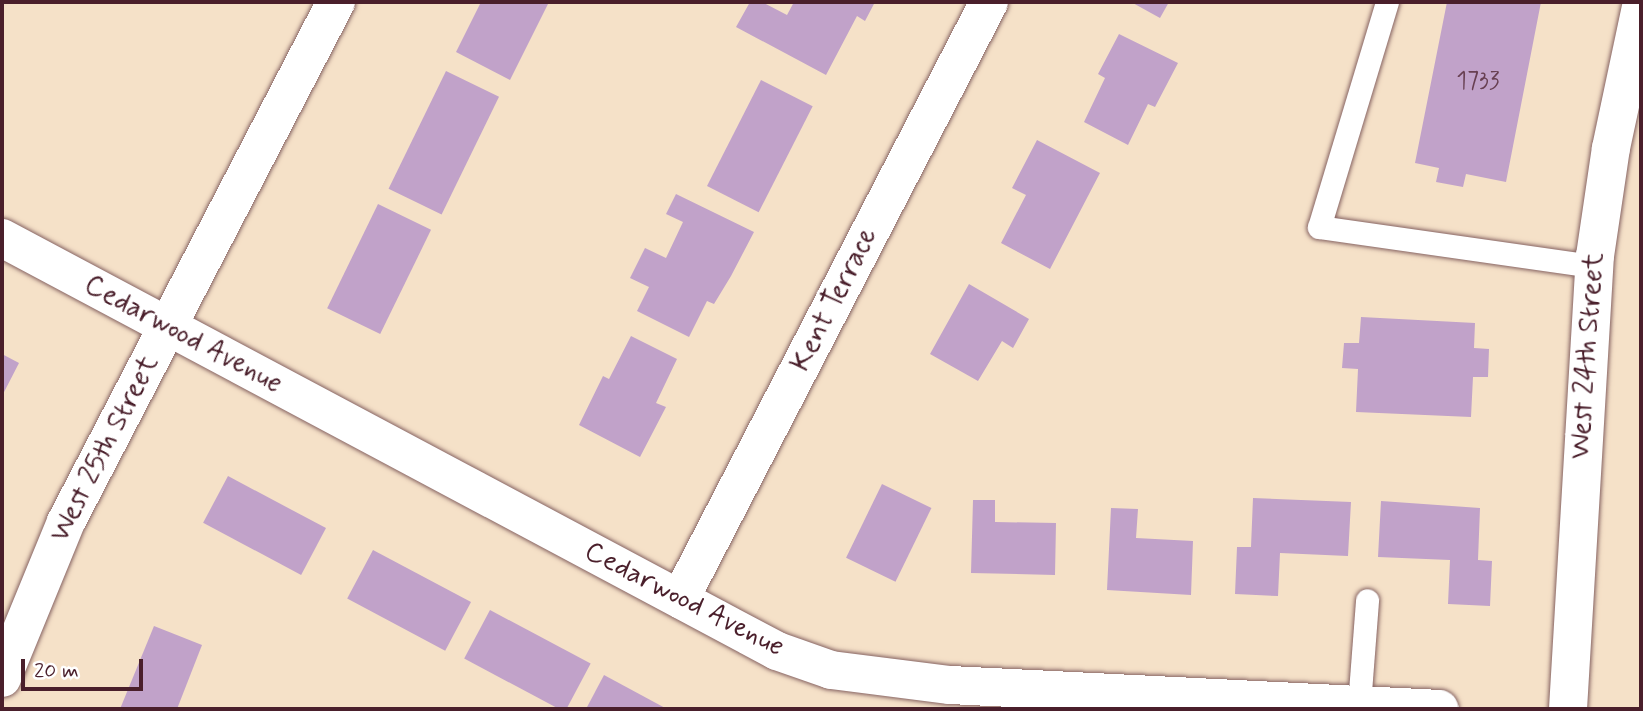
<!DOCTYPE html>
<style>
body{margin:0}
#map{position:relative;width:1643px;height:711px;overflow:hidden;background:#f5e1c8;font-family:Mynerve,sans-serif}
div>[style]{position:absolute}
.building>*{inset:0;background:#c1a2c9;transform-origin:0 0}
.roads{filter:drop-shadow(0 0 2px #866362) drop-shadow(0 0 2px #866362)}
.service>*{height:23px;margin:-11.5px;padding:0 11.5px;transform-origin:11.5px;border-radius:11.5px;background:#fff}
.minor>*{height:38px;margin:-19px;padding:0 19px;transform-origin:19px;border-radius:19px;background:#fff}
span{translate:-50% -50%;white-space:nowrap;text-align:center;line-height:1.15;-webkit-text-stroke:6px #fff;paint-order:stroke}
.number-label{font-size:24px;color:#684052}
.number-label span{-webkit-text-stroke-width:0}
.street-label{font-size:28px;color:#4a1f2b}
.frame{position:absolute;inset:0;border:4px solid #4a1f2b;pointer-events:none}
.scale{position:absolute;left:21px;top:659px;width:122px;height:32px;box-sizing:border-box;border:4px solid #4a1f2b;border-top:0;padding-left:9px;font-size:21px;line-height:24px;white-space:nowrap;color:#4a1f2b;-webkit-text-stroke:5px #fff;paint-order:stroke}
</style>
<div id="map">
<div class="building">
<i style="clip-path:polygon(481px 2px,549px 2px,510px 80px,456px 52px)"></i>
<i style="clip-path:polygon(750px 2px,762px 2px,787px 15px,794px 2px,875px 2px,865px 21px,857px 16px,826px 75px,736px 27px)"></i>
<i style="clip-path:polygon(1131px 2px,1169px 2px,1160px 18px)"></i>
<i style="clip-path:polygon(1447px 2px,1541px 2px,1506px 182px,1466px 174px,1463px 187px,1436px 182px,1439px 168px,1415px 163px)"></i>
<i style="clip-path:polygon(1119px 34px,1178px 63px,1155px 107px,1148px 104px,1128px 145px,1084px 122px,1105px 78px,1098px 74px)"></i>
<i style="left:446px;top:71px;width:59px;height:131px;rotate:26deg"></i>
<i style="left:761px;top:80px;width:58px;height:119px;rotate:27deg"></i>
<i style="clip-path:polygon(1037px 140px,1100px 173px,1050px 269px,1001px 243px,1026px 195px,1012px 188px)"></i>
<i style="clip-path:polygon(676px 194px,754px 232px,731px 276px,714px 304px,707px 301px,689px 337px,637px 311px,649px 287px,630px 278px,645px 248px,666px 258px,683px 222px,666px 214px)"></i>
<i style="left:378px;top:204px;width:59px;height:116px;rotate:26deg"></i>
<i style="clip-path:polygon(969px 284px,1029px 319px,1013px 348px,1002px 341px,978px 381px,930px 354px)"></i>
<i style="clip-path:polygon(1361px 317px,1475px 323px,1474px 348px,1489px 349px,1488px 377px,1473px 377px,1471px 417px,1356px 412px,1358px 369px,1342px 368px,1344px 343px,1359px 343px)"></i>
<i style="clip-path:polygon(631px 336px,677px 359px,656px 403px,666px 407px,640px 457px,579px 425px,603px 376px,609px 379px)"></i>
<i style="clip-path:polygon(2px 354px,19px 363px,2px 396px)"></i>
<i style="left:228px;top:476px;width:111px;height:53px;rotate:28deg"></i>
<i style="left:882px;top:484px;width:55px;height:82px;rotate:26deg"></i>
<i style="clip-path:polygon(1253px 498px,1351px 502px,1348px 556px,1280px 553px,1278px 596px,1235px 594px,1237px 547px,1251px 547px)"></i>
<i style="clip-path:polygon(973px 500px,995px 500px,995px 522px,1056px 523px,1055px 575px,971px 573px)"></i>
<i style="clip-path:polygon(1381px 501px,1480px 508px,1478px 560px,1492px 561px,1490px 606px,1448px 604px,1450px 560px,1378px 557px)"></i>
<i style="clip-path:polygon(1111px 508px,1138px 509px,1136px 538px,1193px 541px,1191px 595px,1107px 590px)"></i>
<i style="left:373px;top:550px;width:111px;height:55px;rotate:28deg"></i>
<i style="left:490px;top:610px;width:114px;height:55px;rotate:28deg"></i>
<i style="clip-path:polygon(154px 626px,202px 645px,177px 709px,120px 709px)"></i>
<i style="clip-path:polygon(604px 675px,667px 709px,586px 709px)"></i>
</div>
<div class="roads">
<div class="service">
<i style="left:1387px;top:2px;width:235px;rotate:106.8deg"></i>
<i style="left:1319px;top:227px;width:278px;rotate:8.1deg"></i>
<i style="left:1359px;top:705px;width:105px;rotate:-85.6deg"></i>
</div>
<div class="minor">
<i style="left:2px;top:238px;width:878px;rotate:28.05deg"></i>
<i style="left:777px;top:651px;width:57px;rotate:19.4deg"></i>
<i style="left:831px;top:670px;width:120px;rotate:7.2deg"></i>
<i style="left:950px;top:685px;width:490px;rotate:2.8deg"></i>
<i style="left:680px;top:599px;width:672px;rotate:-62.63deg"></i>
<i style="left:2px;top:678px;width:169px;rotate:-67.7deg"></i>
<i style="left:66px;top:522px;width:586px;rotate:-62.56deg"></i>
<i style="left:1568px;top:709px;width:454px;rotate:-86.6deg"></i>
<i style="left:1595px;top:256px;width:109px;rotate:-81.6deg"></i>
<i style="left:1611px;top:148px;width:144px;rotate:-78deg"></i>
</div>
</div>
<div class="number-label">
<span style="left:1478px;top:82px">1733</span>
</div>
<div class="street-label">
<span style="left:835px;top:300px;rotate:-63deg">Kent Terrace</span>
<span style="left:183px;top:335px;rotate:28deg">Cedarwood Avenue</span>
<span style="left:1588px;top:356px;rotate:-86deg">West 24th Street</span>
<span style="left:105px;top:449px;rotate:-63deg">West 25th Street</span>
<span style="left:684px;top:600px;rotate:27deg">Cedarwood Avenue</span>
</div>
<div class="frame"></div>
<div class="scale">20 m</div>
</div>
